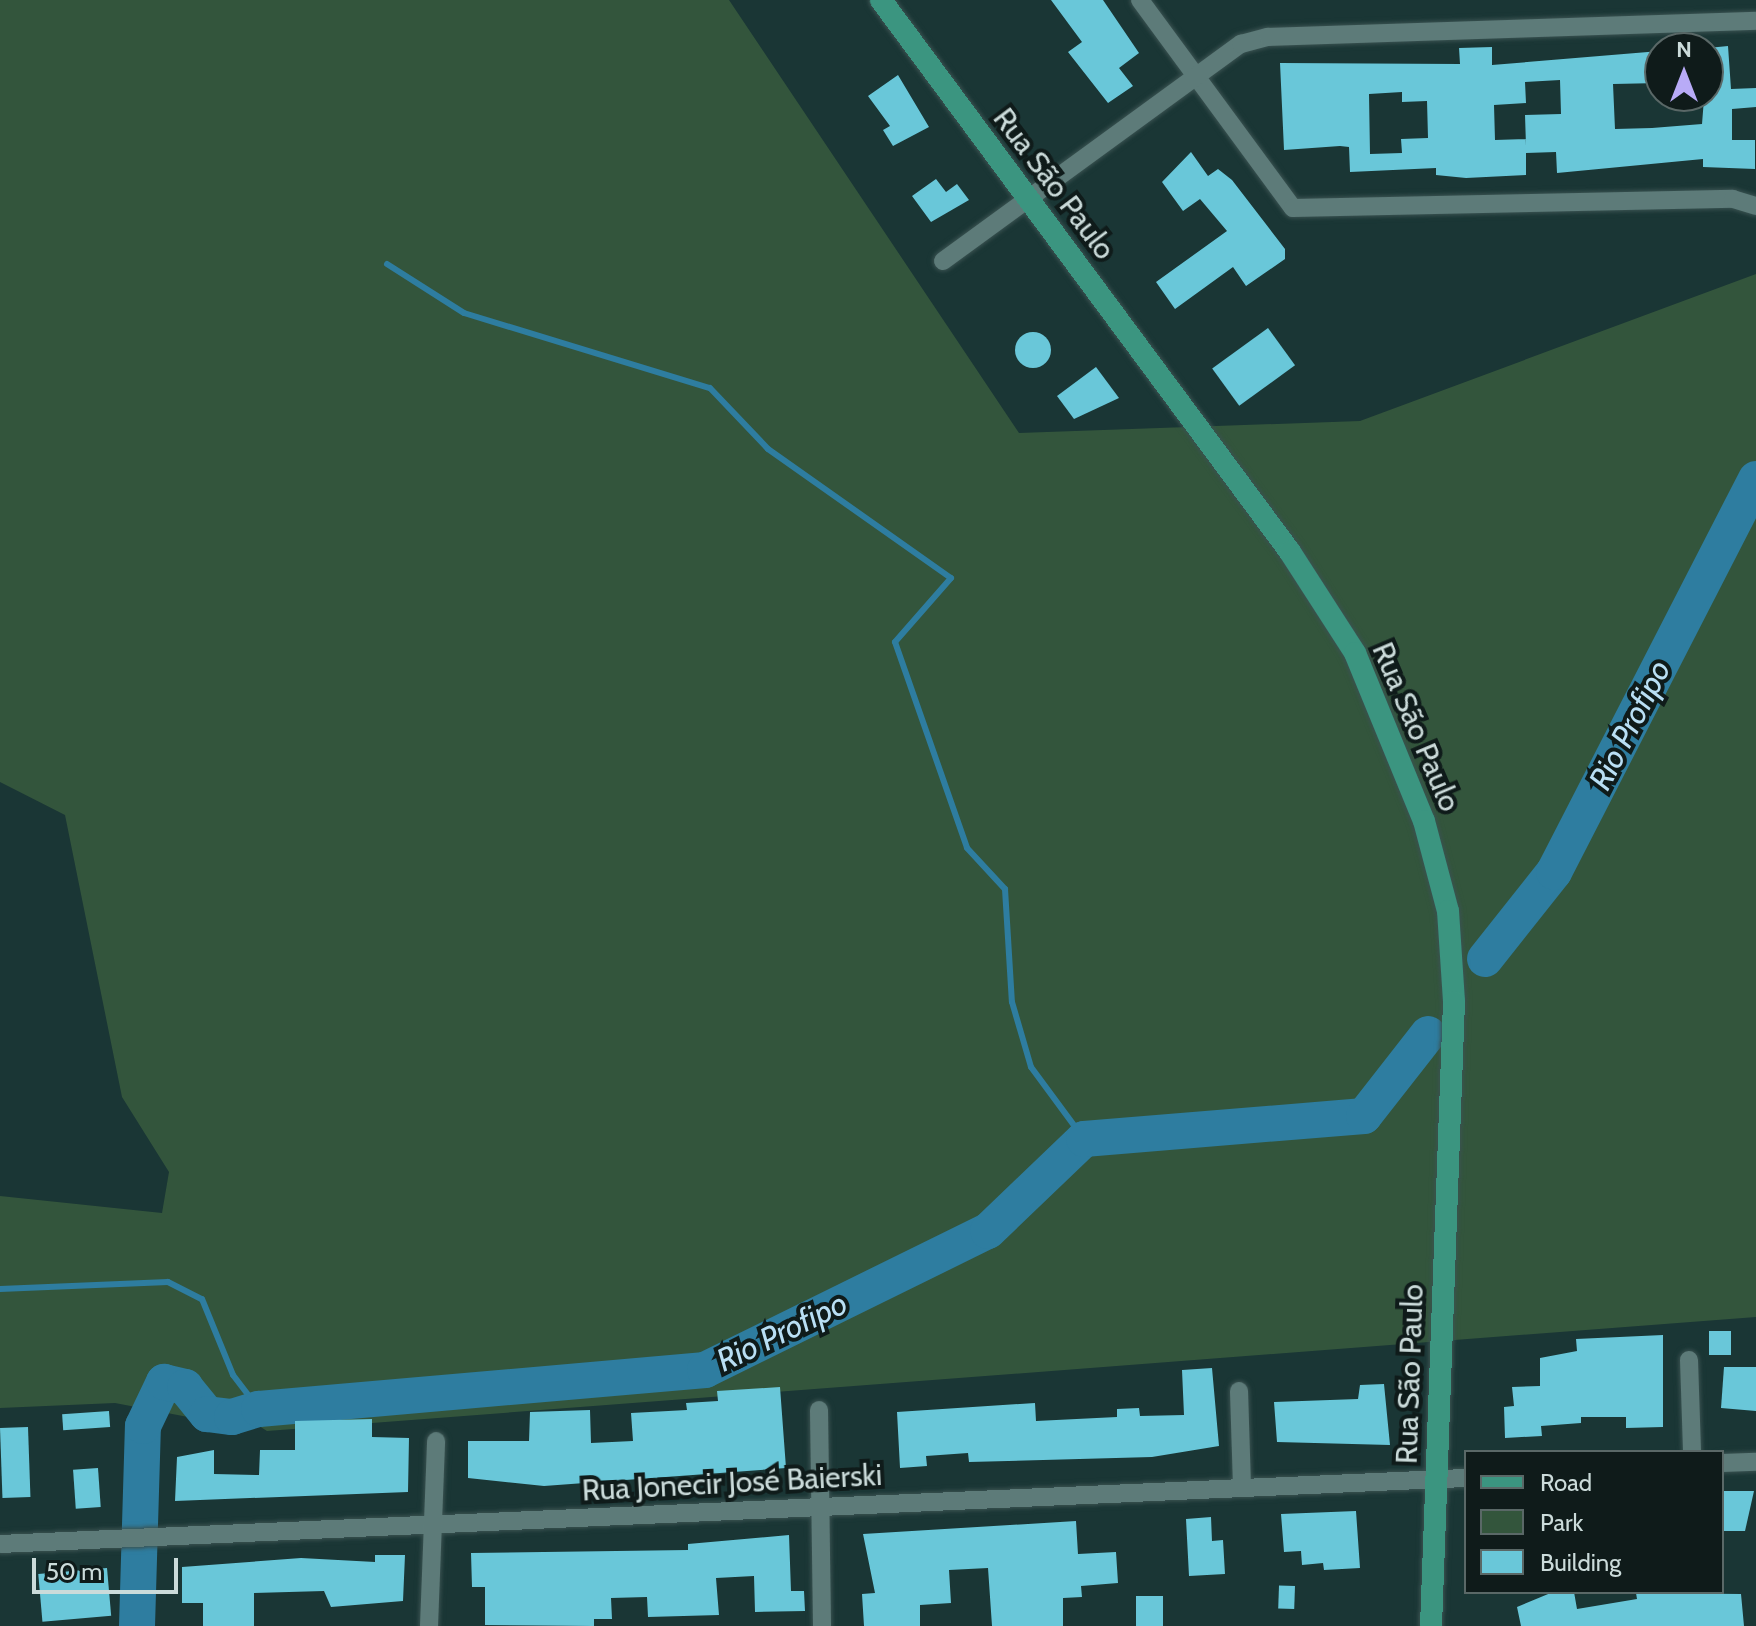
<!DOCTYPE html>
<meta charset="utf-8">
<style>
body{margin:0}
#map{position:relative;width:1756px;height:1626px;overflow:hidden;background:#1a3635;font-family:Cabin,sans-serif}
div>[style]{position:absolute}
.green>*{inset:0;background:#33553c}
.stream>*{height:6px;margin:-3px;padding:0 3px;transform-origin:3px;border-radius:3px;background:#2e7da0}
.river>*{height:36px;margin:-18px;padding:0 18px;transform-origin:18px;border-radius:18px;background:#2e7da0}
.building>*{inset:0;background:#69c7d9;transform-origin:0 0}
.round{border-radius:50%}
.roads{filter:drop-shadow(0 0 2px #3a5251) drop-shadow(0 0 2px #3a5251)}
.minor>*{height:18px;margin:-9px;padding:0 9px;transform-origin:9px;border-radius:9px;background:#5d7b79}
.primary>*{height:22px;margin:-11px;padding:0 11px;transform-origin:11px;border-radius:11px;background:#3b9580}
span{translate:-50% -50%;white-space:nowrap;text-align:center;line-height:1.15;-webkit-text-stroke:8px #0f1b1a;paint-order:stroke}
.street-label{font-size:30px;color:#cbdbda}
.water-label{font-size:32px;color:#b9dff4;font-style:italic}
.legend{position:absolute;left:1464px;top:1450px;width:260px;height:144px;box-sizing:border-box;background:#0f1b1a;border:2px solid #5a6867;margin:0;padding:10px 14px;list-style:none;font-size:24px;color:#cbdbda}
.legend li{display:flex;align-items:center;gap:16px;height:40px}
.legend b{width:40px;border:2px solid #5a6867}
.north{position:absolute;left:1644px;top:32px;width:80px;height:80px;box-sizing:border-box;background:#0f1b1a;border:2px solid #5a6867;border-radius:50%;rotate:0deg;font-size:22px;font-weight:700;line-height:32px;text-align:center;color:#cbdbda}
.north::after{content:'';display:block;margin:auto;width:28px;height:36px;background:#b8abf7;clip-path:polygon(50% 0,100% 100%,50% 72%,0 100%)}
.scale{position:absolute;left:32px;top:1558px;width:146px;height:36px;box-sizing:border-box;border:4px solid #cbdbda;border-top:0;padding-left:10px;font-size:24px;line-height:28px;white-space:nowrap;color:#cbdbda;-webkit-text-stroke:6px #0f1b1a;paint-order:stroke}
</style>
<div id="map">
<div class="green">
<i style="clip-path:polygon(0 0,729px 0,1019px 433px,1360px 421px,1756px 274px,1756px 1317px,267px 1431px,220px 1401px,188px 1417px,115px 1403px,0 1408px,0 1196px,162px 1213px,169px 1172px,122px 1097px,65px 815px,0 782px)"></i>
</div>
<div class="stream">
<i style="left:387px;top:264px;width:91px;rotate:32.5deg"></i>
<i style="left:464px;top:313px;width:257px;rotate:17deg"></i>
<i style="left:710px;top:388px;width:84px;rotate:46.4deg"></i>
<i style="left:768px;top:449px;width:224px;rotate:35.2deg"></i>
<i style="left:951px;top:578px;width:85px;rotate:131.2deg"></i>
<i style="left:895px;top:642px;width:218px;rotate:70.7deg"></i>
<i style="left:967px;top:848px;width:56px;rotate:47.2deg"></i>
<i style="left:1005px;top:889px;width:113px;rotate:86.5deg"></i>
<i style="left:1012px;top:1002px;width:68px;rotate:73.7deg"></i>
<i style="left:1031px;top:1067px;width:89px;rotate:53.6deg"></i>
<i style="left:0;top:1289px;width:168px;rotate:-2.4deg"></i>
<i style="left:168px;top:1282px;width:38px;rotate:27deg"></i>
<i style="left:202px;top:1299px;width:82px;rotate:67.8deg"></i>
<i style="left:233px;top:1375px;width:43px;rotate:52.6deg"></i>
</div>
<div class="river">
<i style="left:1485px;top:959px;width:111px;rotate:-51.6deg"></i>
<i style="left:1554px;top:872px;width:442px;rotate:-62.8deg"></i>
<i style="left:137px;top:1626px;width:200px;rotate:-88.3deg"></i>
<i style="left:143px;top:1426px;width:49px;rotate:-64.5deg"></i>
<i style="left:164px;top:1382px;width:22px;rotate:13deg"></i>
<i style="left:185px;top:1387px;width:35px;rotate:51deg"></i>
<i style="left:207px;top:1414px;width:25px;rotate:7deg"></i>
<i style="left:232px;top:1417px;width:28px;rotate:-17deg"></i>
<i style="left:259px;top:1409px;width:448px;rotate:-5deg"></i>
<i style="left:705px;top:1370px;width:315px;rotate:-26.2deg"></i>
<i style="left:988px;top:1231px;width:133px;rotate:-43.8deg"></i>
<i style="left:1084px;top:1139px;width:281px;rotate:-4.7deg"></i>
<i style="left:1364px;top:1116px;width:104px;rotate:-52deg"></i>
</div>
<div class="building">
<i style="clip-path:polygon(1051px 0,1103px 0,1139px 53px,1119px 68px,1133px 86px,1108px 103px,1068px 52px,1082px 42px)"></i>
<i style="clip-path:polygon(evenodd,1728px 46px,1731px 89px,1756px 88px,1756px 107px,1732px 109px,1732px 140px,1755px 140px,1755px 169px,1703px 167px,1703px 159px,1557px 173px,1556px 152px,1526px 153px,1526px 175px,1466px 178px,1436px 175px,1436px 168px,1350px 172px,1349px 147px,1340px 146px,1284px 150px,1280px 63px,1460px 64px,1459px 48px,1492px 47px,1492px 65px,1660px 51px,1660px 83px,1613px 84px,1615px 129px,1652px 128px,1702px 124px,1708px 48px,1728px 46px,1560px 80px,1561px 114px,1525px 115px,1526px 146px,1526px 139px,1495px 140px,1494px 105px,1526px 103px,1525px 82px,1560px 80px,1728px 46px,1402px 92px,1402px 102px,1427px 101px,1428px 138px,1401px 139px,1402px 153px,1370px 154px,1369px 94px,1402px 92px)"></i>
<i style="clip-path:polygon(898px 75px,929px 127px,893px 146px,883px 130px,890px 126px,868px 96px)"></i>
<i style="clip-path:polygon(1191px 152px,1208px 176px,1218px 169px,1232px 180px,1285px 249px,1285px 259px,1246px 286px,1233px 267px,1175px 309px,1156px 282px,1227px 231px,1200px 199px,1183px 211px,1162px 182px)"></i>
<i style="clip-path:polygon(936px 179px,946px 192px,957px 184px,969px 200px,931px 222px,912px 196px)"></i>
<i style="left:1268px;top:328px;width:46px;height:69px;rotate:54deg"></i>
<i class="round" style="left:1015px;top:332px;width:36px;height:36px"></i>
<i style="clip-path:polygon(1096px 367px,1119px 398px,1074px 419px,1057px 396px)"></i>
<i style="left:1731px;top:1331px;width:24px;height:22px;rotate:90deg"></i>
<i style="clip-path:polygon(1663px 1335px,1663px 1427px,1626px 1428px,1626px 1417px,1581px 1417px,1581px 1423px,1541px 1426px,1542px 1436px,1505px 1438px,1504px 1407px,1514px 1406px,1512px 1387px,1540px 1386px,1540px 1358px,1577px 1351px,1576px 1339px)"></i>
<i style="clip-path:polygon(1724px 1367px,1756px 1367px,1756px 1411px,1721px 1408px)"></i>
<i style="clip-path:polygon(1212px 1368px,1219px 1446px,1152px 1457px,969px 1462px,968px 1453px,926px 1456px,927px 1466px,900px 1468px,897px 1412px,1035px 1403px,1036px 1421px,1117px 1417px,1117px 1409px,1139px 1408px,1140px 1416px,1184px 1415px,1182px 1370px)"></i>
<i style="clip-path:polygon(1384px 1384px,1390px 1445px,1277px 1442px,1274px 1402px,1358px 1399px,1360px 1385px)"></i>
<i style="clip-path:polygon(780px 1387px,786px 1468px,544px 1486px,468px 1478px,468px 1441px,529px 1441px,530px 1412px,590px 1410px,591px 1443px,633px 1441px,631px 1413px,687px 1410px,686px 1403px,718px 1401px,717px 1391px)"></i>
<i style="left:109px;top:1411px;width:16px;height:47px;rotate:86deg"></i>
<i style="clip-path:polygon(372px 1419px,372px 1437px,409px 1438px,408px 1492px,175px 1501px,177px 1457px,214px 1450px,214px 1474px,259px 1475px,260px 1450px,295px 1450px,295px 1421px)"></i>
<i style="left:28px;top:1427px;width:70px;height:28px;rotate:88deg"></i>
<i style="left:98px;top:1468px;width:39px;height:25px;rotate:86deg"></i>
<i style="clip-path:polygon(1722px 1491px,1754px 1491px,1745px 1531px,1722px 1531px)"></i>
<i style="clip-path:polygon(1356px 1511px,1360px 1568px,1324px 1570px,1323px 1563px,1302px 1565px,1301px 1551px,1284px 1552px,1281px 1514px)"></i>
<i style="clip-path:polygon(1211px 1517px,1212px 1541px,1223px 1540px,1225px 1574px,1189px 1576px,1186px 1519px)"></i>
<i style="clip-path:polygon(1076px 1521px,1078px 1554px,1116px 1552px,1118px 1583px,1081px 1586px,1082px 1597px,1063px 1598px,1063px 1626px,992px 1626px,988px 1568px,949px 1570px,951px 1603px,920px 1605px,920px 1626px,864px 1626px,862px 1594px,875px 1593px,863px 1534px)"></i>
<i style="clip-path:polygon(789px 1535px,791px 1591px,804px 1591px,805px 1611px,755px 1612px,754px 1576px,716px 1578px,719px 1615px,648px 1617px,647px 1597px,611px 1598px,612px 1619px,594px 1619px,594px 1626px,485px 1625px,485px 1587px,472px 1587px,471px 1553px,688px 1550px,688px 1544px)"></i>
<i style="clip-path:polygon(375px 1555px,405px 1555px,403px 1601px,331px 1607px,324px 1591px,254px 1593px,254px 1626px,203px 1626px,203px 1603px,182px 1603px,182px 1567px,301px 1558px,375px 1562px)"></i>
<i style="left:107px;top:1568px;width:48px;height:69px;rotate:85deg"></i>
<i style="left:1295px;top:1586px;width:23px;height:16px;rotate:92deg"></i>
<i style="clip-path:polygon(1553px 1592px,1574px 1592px,1577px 1609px,1637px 1599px,1636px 1593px,1741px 1594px,1744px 1626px,1521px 1626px,1517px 1607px)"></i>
<i style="left:1163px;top:1596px;width:30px;height:27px;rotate:90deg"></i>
</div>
<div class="roads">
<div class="minor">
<i style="left:1140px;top:0;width:258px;rotate:53.7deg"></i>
<i style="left:1293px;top:208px;width:440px;rotate:-1.2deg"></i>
<i style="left:1733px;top:199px;width:24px;rotate:17deg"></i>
<i style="left:943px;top:261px;width:369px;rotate:-36.1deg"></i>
<i style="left:1241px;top:44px;width:28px;rotate:-15deg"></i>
<i style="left:1268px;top:37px;width:488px;rotate:-1.9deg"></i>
<i style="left:1689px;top:1360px;width:92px;rotate:88.1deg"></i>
<i style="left:1239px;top:1391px;width:96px;rotate:88.2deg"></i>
<i style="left:819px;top:1410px;width:216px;rotate:89.2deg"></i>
<i style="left:1722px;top:1463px;width:34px;rotate:-2deg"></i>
<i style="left:0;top:1544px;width:1467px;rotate:-2.58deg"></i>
<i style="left:429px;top:1626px;width:185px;rotate:-87.8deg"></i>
</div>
<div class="primary">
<i style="left:881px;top:0;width:687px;rotate:53.46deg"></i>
<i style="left:1290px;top:552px;width:120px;rotate:57.2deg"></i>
<i style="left:1355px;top:653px;width:182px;rotate:67.7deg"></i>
<i style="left:1424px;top:821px;width:93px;rotate:75.1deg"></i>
<i style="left:1448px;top:911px;width:91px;rotate:86.2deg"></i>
<i style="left:1454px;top:1002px;width:624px;rotate:92.11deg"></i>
</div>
</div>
<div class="street-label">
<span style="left:1054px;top:184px;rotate:53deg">Rua São Paulo</span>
<span style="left:1416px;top:727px;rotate:67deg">Rua São Paulo</span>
<span style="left:1410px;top:1374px;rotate:-88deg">Rua São Paulo</span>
<span style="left:732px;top:1483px;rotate:-3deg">Rua Jonecir José Baierski</span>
</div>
<div class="water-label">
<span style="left:1630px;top:725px;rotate:-63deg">Rio Profipo</span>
<span style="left:782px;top:1332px;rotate:-26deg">Rio Profipo</span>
</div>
<ul class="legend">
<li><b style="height:10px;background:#3b9580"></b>Road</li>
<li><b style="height:22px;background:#33553c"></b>Park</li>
<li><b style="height:22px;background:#69c7d9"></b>Building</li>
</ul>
<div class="north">N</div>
<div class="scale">50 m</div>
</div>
